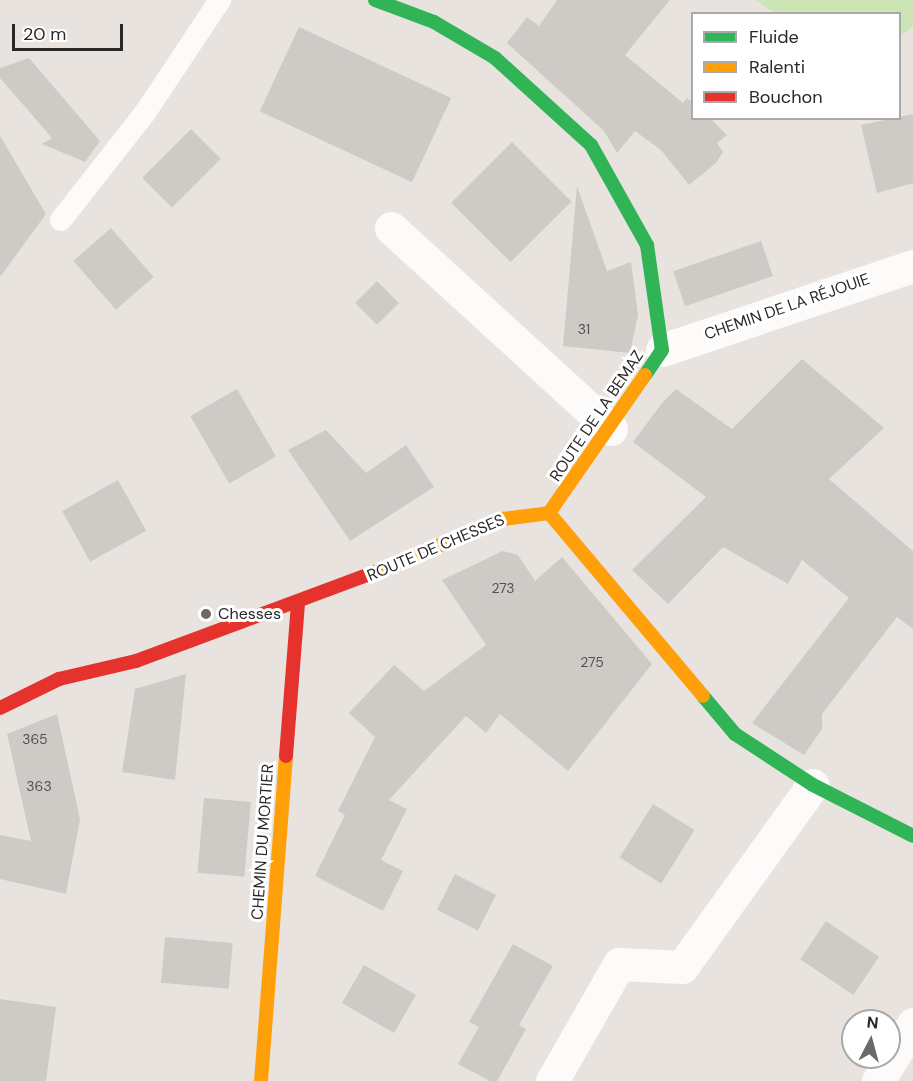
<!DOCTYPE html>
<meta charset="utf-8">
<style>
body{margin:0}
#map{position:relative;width:913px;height:1081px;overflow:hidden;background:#e8e3de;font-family:"DM Sans",sans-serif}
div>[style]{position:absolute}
.green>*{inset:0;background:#cce5b4}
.building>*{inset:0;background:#cecbc7;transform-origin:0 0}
.lane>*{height:22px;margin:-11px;padding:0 11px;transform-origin:11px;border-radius:11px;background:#fcfbfa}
.street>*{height:33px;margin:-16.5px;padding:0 16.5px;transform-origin:16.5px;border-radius:16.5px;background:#fcfbfa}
.fast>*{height:14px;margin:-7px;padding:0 7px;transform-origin:7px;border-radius:7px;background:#30b455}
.slow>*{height:14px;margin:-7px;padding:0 7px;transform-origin:7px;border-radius:7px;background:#ff9f0a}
.jam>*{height:14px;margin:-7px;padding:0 7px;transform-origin:7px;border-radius:7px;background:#e5322d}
.dots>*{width:16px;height:16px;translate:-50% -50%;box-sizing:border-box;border:3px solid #fff;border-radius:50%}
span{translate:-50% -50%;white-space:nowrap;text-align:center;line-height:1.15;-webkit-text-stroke:6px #fff;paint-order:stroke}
.number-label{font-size:14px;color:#535251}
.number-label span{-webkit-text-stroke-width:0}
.street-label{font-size:16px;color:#292929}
.poi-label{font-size:16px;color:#292929}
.left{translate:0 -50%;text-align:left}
.legend{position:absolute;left:691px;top:12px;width:210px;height:108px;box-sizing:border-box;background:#fff;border:2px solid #a9a9a9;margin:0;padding:8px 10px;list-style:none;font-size:18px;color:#292929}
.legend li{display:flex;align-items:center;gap:12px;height:30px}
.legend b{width:30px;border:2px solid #a9a9a9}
.north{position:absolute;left:841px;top:1009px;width:60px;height:60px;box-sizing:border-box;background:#fff;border:2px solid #a9a9a9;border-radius:50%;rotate:6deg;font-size:16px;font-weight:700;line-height:24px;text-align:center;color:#292929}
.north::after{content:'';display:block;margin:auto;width:21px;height:27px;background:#6c6a68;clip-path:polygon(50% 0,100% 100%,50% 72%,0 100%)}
.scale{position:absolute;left:12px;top:24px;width:111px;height:27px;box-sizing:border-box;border:3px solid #292929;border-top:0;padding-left:8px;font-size:18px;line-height:21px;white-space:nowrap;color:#292929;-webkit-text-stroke:4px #fff;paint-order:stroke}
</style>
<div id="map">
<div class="green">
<i style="clip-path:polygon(755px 0,913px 0,913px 26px,900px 37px,900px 14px,775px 13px)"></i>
</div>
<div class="building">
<i style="clip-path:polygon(557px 0,670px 0,625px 55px,683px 103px,687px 98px,693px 103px,693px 118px,710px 118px,727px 135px,717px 143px,723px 152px,716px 163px,689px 185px,661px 150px,635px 131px,617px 153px,604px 131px,507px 43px,527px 17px,539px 26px)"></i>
<i style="left:299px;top:27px;width:168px;height:93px;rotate:25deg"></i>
<i style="clip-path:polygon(29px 58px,100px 141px,85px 162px,42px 144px,52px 138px,0 78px,0 68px)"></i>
<i style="clip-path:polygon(913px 114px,913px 183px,877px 193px,861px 125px)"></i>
<i style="left:191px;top:129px;width:42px;height:69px;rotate:45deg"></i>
<i style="clip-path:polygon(0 136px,46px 214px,0 277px)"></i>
<i style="left:512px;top:142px;width:84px;height:86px;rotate:45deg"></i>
<i style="clip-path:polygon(577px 186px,607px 271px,631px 262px,638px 315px,630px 353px,563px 346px)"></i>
<i style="left:111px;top:228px;width:65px;height:50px;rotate:49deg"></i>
<i style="left:761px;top:241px;width:37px;height:93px;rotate:71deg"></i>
<i style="left:377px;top:281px;width:31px;height:31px;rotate:45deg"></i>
<i style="clip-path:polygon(802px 359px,884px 428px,829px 479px,913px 551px,913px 629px,897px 617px,822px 714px,822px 729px,804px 755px,752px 723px,849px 598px,802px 560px,788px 584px,723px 547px,668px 604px,632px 570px,706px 497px,633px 442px,662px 403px,676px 389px,732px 429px)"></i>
<i style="left:237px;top:389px;width:78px;height:54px;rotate:60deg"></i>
<i style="clip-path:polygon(326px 430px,366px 473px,406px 445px,434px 487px,350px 541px,288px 450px)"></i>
<i style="left:118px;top:480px;width:58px;height:64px;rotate:61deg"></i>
<i style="clip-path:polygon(503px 551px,518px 555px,535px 581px,562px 557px,652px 664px,568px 771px,500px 714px,486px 733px,466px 716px,389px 800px,407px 809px,381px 860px,403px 871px,383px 911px,315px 876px,345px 815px,338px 811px,375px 737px,349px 713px,394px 665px,424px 691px,486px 645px,442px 580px)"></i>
<i style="clip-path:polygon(186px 674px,175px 780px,122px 772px,135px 689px)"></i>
<i style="clip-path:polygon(57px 714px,80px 819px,66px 894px,0 879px,0 835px,31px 841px,7px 734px)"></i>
<i style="left:204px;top:798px;width:47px;height:75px;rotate:5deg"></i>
<i style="left:653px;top:804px;width:49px;height:63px;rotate:32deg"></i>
<i style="left:455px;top:874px;width:46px;height:40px;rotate:27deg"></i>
<i style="left:826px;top:921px;width:64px;height:46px;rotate:34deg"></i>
<i style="left:165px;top:937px;width:68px;height:46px;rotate:5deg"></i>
<i style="clip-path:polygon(513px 944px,553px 966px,519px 1025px,526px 1029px,497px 1081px,490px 1081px,458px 1064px,479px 1027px,469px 1022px)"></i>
<i style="left:364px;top:965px;width:60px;height:44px;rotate:30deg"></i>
<i style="clip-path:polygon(0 999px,56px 1007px,46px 1081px,0 1081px)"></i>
</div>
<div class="lane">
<i style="left:61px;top:220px;width:136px;rotate:-51.9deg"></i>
<i style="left:145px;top:113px;width:136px;rotate:-56.4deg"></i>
</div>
<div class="street">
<i style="left:391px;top:228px;width:298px;rotate:42.4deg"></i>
<i style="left:662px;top:350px;width:265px;rotate:-18.5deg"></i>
<i style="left:552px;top:1081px;width:135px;rotate:-60.2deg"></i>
<i style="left:619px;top:964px;width:63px;rotate:2.7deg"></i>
<i style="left:682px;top:967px;width:224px;rotate:-54.3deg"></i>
<i style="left:878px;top:1081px;width:67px;rotate:-58.4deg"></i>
</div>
<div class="fast">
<i style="left:375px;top:0;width:63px;rotate:20.4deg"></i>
<i style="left:434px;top:22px;width:71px;rotate:30.5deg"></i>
<i style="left:495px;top:58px;width:130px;rotate:42.2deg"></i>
<i style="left:591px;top:145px;width:115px;rotate:60.8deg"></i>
<i style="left:647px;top:245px;width:106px;rotate:81.9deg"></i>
<i style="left:662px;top:350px;width:30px;rotate:124deg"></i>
<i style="left:703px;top:696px;width:50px;rotate:49.9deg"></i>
<i style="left:735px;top:734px;width:93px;rotate:33.2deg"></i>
<i style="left:813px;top:785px;width:112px;rotate:27deg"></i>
</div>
<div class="slow">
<i style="left:549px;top:513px;width:168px;rotate:-55.2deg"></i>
<i style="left:373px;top:573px;width:141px;rotate:-22.6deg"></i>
<i style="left:503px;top:519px;width:46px;rotate:-7.4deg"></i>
<i style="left:549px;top:513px;width:239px;rotate:49.9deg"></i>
<i style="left:261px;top:1081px;width:326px;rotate:-85.6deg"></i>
</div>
<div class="jam">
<i style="left:0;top:708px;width:66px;rotate:-26.2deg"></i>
<i style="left:59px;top:679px;width:79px;rotate:-13.2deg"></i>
<i style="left:136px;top:661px;width:253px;rotate:-20.4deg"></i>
<i style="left:286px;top:756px;width:151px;rotate:-85.5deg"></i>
</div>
<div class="dots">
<i style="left:206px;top:614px;background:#6c6a68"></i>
</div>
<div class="number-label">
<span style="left:584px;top:329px">31</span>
<span style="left:503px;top:588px">273</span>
<span style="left:592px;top:662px">275</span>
<span style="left:35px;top:739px">365</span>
<span style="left:39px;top:786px">363</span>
</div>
<div class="street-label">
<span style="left:787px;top:307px;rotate:-19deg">CHEMIN DE LA RÉJOUIE</span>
<span style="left:597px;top:416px;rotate:-56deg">ROUTE DE LA BEMAZ</span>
<span style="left:436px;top:548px;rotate:-23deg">ROUTE DE CHESSES</span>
<span style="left:263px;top:842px;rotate:-86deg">CHEMIN DU MORTIER</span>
</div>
<div class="poi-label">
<span class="left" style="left:218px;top:614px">Chesses</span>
</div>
<ul class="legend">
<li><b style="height:8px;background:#30b455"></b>Fluide</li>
<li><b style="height:8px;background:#ff9f0a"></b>Ralenti</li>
<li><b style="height:8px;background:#e5322d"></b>Bouchon</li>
</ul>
<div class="north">N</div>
<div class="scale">20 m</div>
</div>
